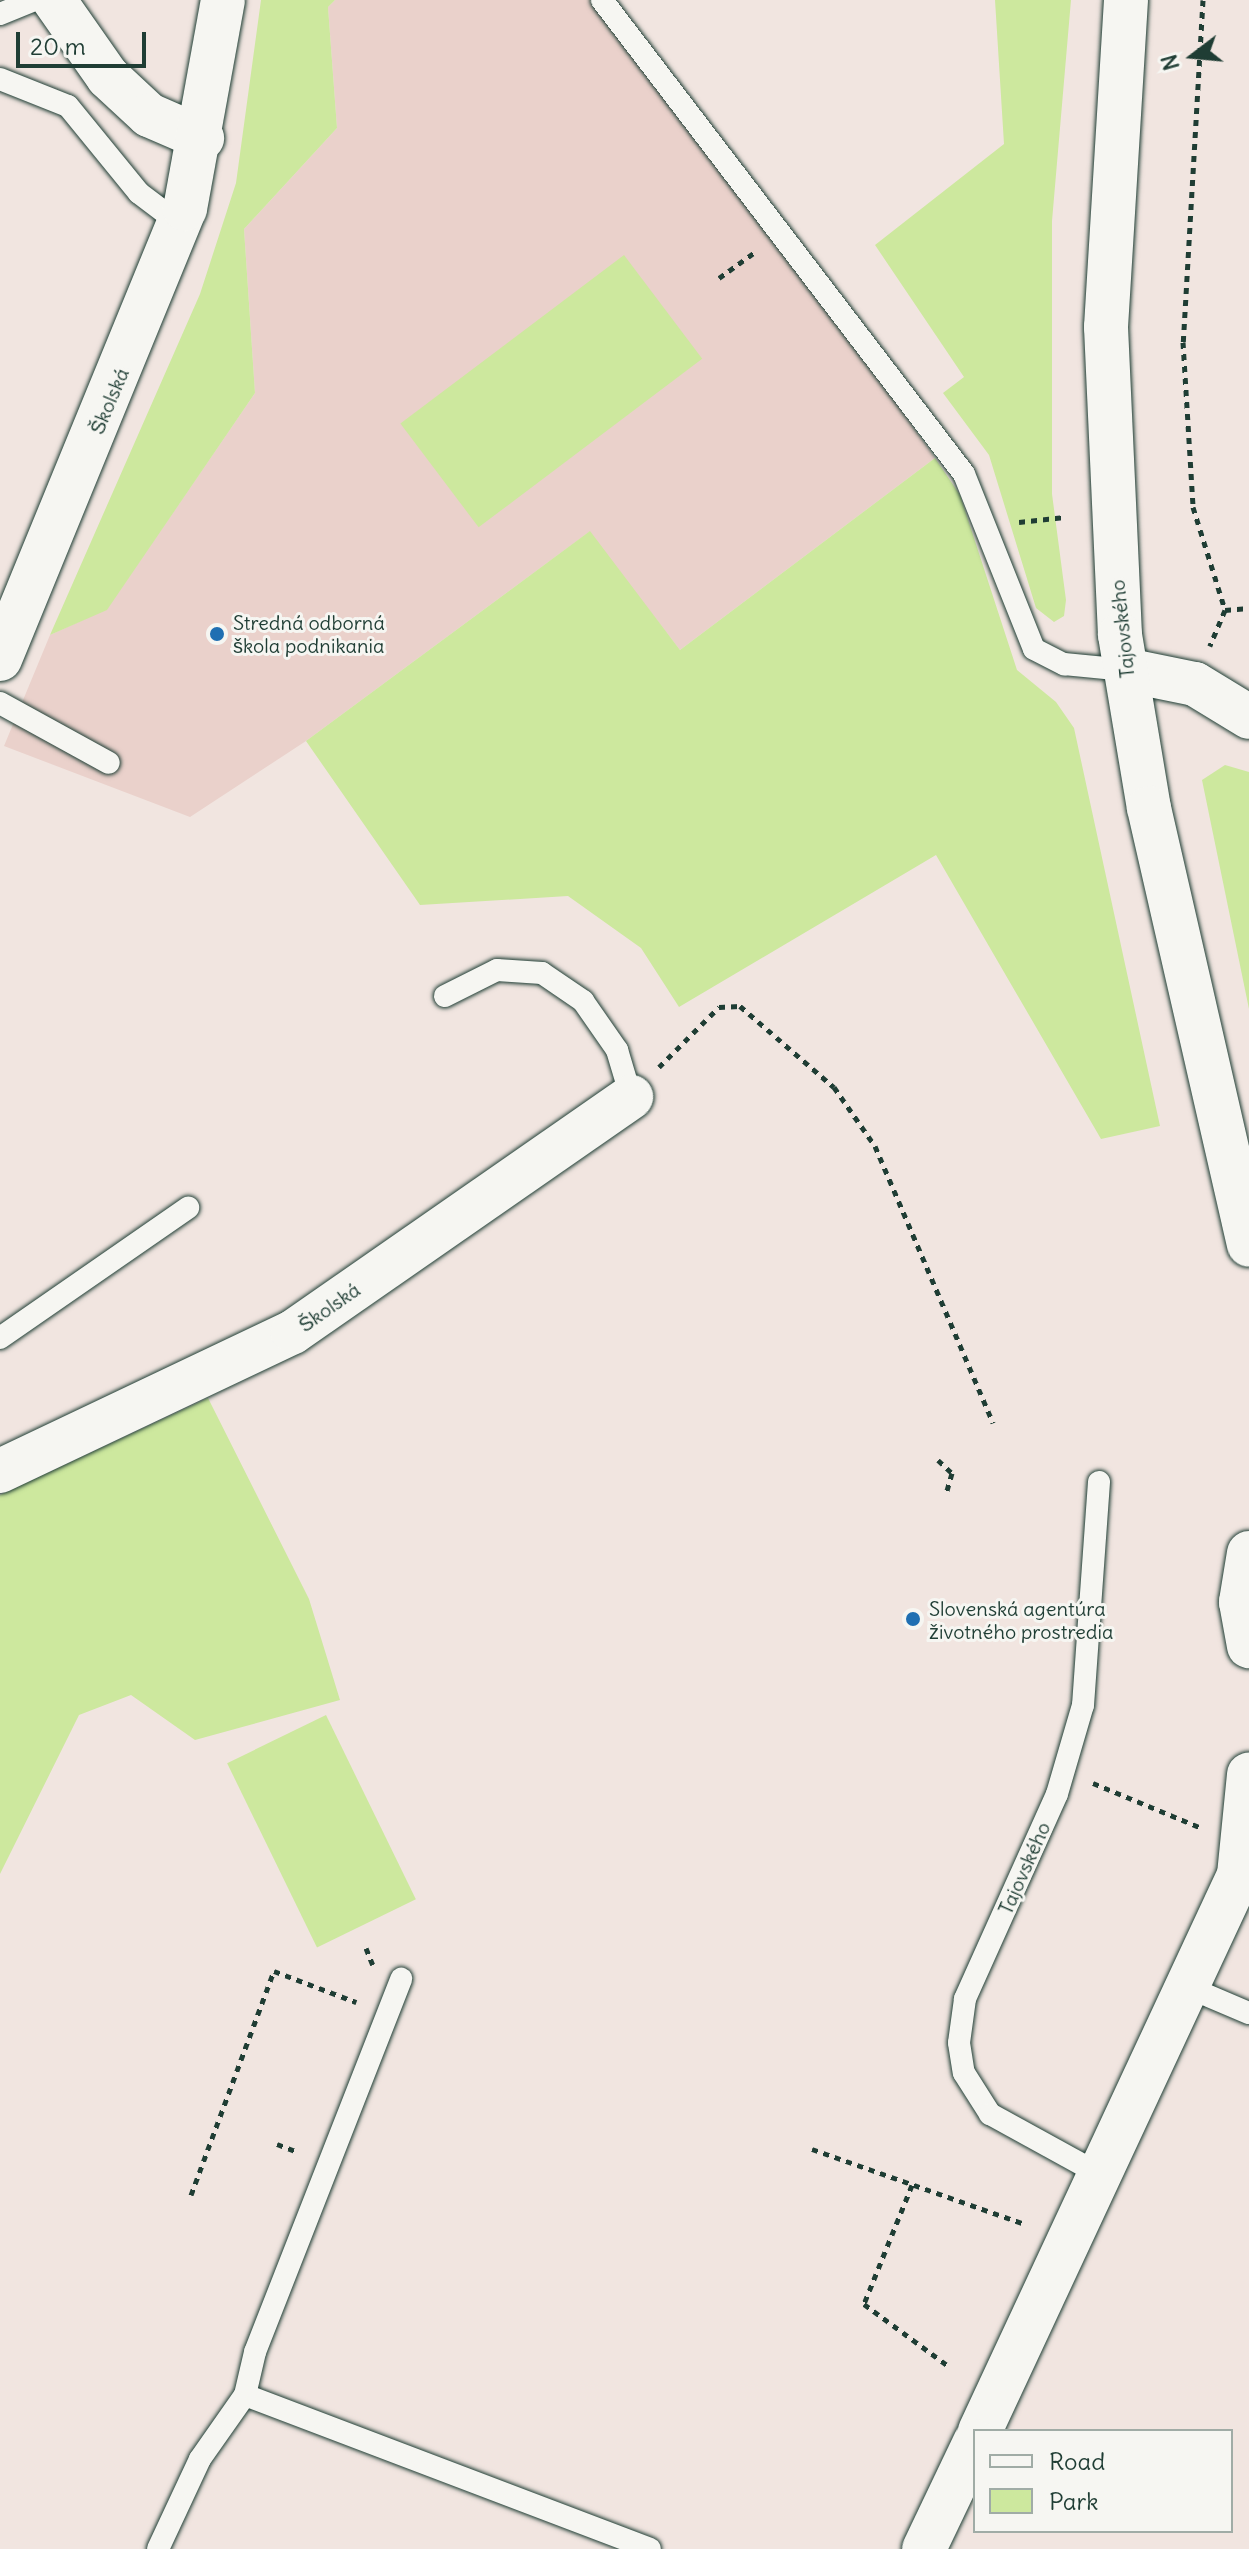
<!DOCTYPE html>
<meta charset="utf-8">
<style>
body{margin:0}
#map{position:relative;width:1249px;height:2549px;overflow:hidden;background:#f1e5e0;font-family:Delius,sans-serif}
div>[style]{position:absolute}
.built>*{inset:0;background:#ead1cb}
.green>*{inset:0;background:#cde89e;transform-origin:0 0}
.path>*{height:5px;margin-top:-2.5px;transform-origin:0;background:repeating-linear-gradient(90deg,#1f3d34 0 6px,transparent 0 12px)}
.roads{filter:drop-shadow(0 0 2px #1f3d34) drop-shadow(0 0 2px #1f3d34)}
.service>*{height:22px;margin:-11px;padding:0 11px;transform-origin:11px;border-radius:11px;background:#f6f6f2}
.minor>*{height:44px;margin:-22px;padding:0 22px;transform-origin:22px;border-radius:22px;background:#f6f6f2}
.secondary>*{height:44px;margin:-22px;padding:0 22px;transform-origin:22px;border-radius:22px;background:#f6f6f2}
.dots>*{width:22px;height:22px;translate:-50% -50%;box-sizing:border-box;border:4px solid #f6f6f2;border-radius:50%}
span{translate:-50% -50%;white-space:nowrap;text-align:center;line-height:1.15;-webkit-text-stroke:6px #f6f6f2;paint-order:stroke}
.street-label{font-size:20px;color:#1f3d34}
.poi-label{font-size:20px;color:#1f3d34}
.left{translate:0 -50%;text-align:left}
.legend{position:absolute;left:973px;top:2429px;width:260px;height:104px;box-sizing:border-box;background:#f6f6f2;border:2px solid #a0aca6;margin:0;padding:10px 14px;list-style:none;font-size:24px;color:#1f3d34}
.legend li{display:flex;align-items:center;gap:16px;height:40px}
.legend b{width:40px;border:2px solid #a0aca6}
.north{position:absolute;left:1153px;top:16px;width:80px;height:80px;-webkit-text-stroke:6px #f6f6f2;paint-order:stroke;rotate:254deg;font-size:22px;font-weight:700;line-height:32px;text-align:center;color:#1f3d34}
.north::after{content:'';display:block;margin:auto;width:28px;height:36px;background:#1f3d34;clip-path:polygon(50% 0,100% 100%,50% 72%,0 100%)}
.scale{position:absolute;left:16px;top:32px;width:130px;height:36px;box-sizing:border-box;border:4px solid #1f3d34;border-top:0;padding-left:10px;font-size:24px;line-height:28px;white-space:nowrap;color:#1f3d34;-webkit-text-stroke:6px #f6f6f2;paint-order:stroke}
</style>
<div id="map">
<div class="built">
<i style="clip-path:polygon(335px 0,613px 0,935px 458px,680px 650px,589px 532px,306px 741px,190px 817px,4px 746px,50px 635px,107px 609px,255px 393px,244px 229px,337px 128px,328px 7px)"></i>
</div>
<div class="green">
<i style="clip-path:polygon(261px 0,335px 0,328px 7px,337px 128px,244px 229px,255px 393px,107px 610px,50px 635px,200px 294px,236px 183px)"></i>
<i style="clip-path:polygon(995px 0,1071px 0,1052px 221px,1052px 494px,1066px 600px,1064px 616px,1054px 622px,1036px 608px,989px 455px,943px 393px,964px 377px,875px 245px,1004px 144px)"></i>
<i style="left:624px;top:255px;width:130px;height:280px;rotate:53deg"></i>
<i style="clip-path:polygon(935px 458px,960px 495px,1017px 670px,1056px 702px,1074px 728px,1160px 1126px,1101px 1139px,936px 855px,679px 1007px,641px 948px,568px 896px,420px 905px,306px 741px,590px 531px,680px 650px)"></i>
<i style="clip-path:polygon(1225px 765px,1249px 772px,1249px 1009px,1202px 780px)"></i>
<i style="clip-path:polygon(208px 1398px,309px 1599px,340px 1700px,195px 1740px,131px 1695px,79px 1715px,0 1874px,0 1495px)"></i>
<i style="left:326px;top:1715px;width:205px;height:110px;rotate:64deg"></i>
</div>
<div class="path">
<i style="left:1203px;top:0;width:343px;rotate:93.3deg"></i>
<i style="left:1183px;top:342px;width:165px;rotate:86.5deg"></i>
<i style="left:1193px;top:507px;width:108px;rotate:72.7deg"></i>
<i style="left:1225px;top:610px;width:39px;rotate:113deg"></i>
<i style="left:719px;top:278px;width:44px;rotate:-35.8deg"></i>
<i style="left:1019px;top:522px;width:46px;rotate:-6.2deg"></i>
<i style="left:1225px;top:610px;width:24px;rotate:-5deg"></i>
<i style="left:659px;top:1067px;width:85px;rotate:-45deg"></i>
<i style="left:719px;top:1007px;width:21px;rotate:-3deg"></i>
<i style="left:740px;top:1006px;width:124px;rotate:40.8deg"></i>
<i style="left:834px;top:1087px;width:72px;rotate:55.2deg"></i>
<i style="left:875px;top:1146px;width:301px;rotate:66.9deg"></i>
<i style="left:938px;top:1460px;width:19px;rotate:43deg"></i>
<i style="left:952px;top:1473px;width:19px;rotate:106deg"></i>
<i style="left:1093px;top:1783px;width:115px;rotate:22.5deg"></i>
<i style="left:366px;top:1948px;width:18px;rotate:68deg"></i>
<i style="left:277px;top:2144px;width:22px;rotate:21deg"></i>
<i style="left:812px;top:2149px;width:226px;rotate:19.4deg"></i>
<i style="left:912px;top:2185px;width:128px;rotate:112deg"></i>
<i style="left:864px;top:2304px;width:103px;rotate:36.3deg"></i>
<i style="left:191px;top:2195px;width:239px;rotate:-69.7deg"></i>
<i style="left:274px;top:1971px;width:88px;rotate:20.7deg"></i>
</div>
<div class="roads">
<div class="service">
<i style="left:602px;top:0;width:596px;rotate:52.63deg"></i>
<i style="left:964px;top:474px;width:188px;rotate:68.2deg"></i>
<i style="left:1034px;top:649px;width:34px;rotate:27deg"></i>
<i style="left:1064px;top:664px;width:62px;rotate:5.5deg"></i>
<i style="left:0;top:14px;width:37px;rotate:-22deg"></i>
<i style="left:0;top:79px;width:73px;rotate:21.7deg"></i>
<i style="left:68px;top:106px;width:112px;rotate:50.8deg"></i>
<i style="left:139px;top:193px;width:51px;rotate:37.1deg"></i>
<i style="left:0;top:703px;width:124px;rotate:28.8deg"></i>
<i style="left:445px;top:996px;width:58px;rotate:-26.6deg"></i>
<i style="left:497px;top:970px;width:45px;rotate:3.8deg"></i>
<i style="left:542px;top:973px;width:50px;rotate:34.3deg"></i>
<i style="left:583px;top:1001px;width:60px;rotate:55.2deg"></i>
<i style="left:617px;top:1050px;width:49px;rotate:73.4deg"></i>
<i style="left:0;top:1338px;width:229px;rotate:-34.7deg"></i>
<i style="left:1099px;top:1482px;width:224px;rotate:94.1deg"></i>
<i style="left:1083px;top:1705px;width:93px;rotate:106.3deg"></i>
<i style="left:1057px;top:1794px;width:225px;rotate:114.2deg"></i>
<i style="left:965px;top:1999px;width:44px;rotate:97.8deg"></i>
<i style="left:959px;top:2043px;width:30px;rotate:81deg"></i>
<i style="left:964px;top:2073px;width:49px;rotate:57.6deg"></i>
<i style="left:990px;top:2114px;width:129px;rotate:28.8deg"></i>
<i style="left:1190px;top:1988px;width:64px;rotate:23deg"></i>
<i style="left:245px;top:2395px;width:433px;rotate:20.8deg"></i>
<i style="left:158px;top:2549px;width:99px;rotate:-65deg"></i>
<i style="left:200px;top:2459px;width:78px;rotate:-54.9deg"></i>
<i style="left:245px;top:2395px;width:44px;rotate:-76.9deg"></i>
<i style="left:255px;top:2352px;width:401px;rotate:-68.6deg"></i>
</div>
<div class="minor">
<i style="left:54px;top:0;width:94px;rotate:55deg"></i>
<i style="left:108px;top:77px;width:56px;rotate:42.8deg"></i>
<i style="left:149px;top:115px;width:58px;rotate:23.5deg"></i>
<i style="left:0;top:659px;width:487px;rotate:-67.7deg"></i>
<i style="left:185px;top:209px;width:212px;rotate:-79.7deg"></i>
<i style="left:1126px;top:670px;width:70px;rotate:11.5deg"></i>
<i style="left:1195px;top:684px;width:63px;rotate:31.4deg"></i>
<i style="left:0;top:1471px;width:324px;rotate:-25.4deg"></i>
<i style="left:293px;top:1332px;width:412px;rotate:-34.8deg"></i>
</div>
<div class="secondary">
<i style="left:1126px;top:0;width:328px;rotate:93.5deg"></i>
<i style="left:1106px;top:327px;width:308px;rotate:87.4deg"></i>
<i style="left:1120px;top:635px;width:175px;rotate:80.5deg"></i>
<i style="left:1149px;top:808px;width:448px;rotate:77.1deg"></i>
<i style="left:1249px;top:1553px;width:50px;rotate:99.3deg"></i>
<i style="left:1241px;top:1602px;width:45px;rotate:79.7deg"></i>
<i style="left:980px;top:2431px;width:613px;rotate:-65.02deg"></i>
<i style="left:1239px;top:1875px;width:101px;rotate:-84.3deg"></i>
<i style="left:924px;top:2549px;width:119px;rotate:-64.5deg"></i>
</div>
</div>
<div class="dots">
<i style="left:217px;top:634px;background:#1f6fb2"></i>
<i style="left:913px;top:1619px;background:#1f6fb2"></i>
</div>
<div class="street-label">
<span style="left:109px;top:401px;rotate:-67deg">Školská</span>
<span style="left:1122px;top:629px;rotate:-96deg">Tajovského</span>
<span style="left:329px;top:1307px;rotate:-35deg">Školská</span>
<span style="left:1024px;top:1868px;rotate:-66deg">Tajovského</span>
</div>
<div class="poi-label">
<span class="left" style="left:233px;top:634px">Stredná odborná<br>škola podnikania</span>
<span class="left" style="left:929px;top:1620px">Slovenská agentúra<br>životného prostredia</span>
</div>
<ul class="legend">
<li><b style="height:10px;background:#f6f6f2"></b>Road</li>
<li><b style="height:22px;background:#cde89e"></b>Park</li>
</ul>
<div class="north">N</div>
<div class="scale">20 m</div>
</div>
